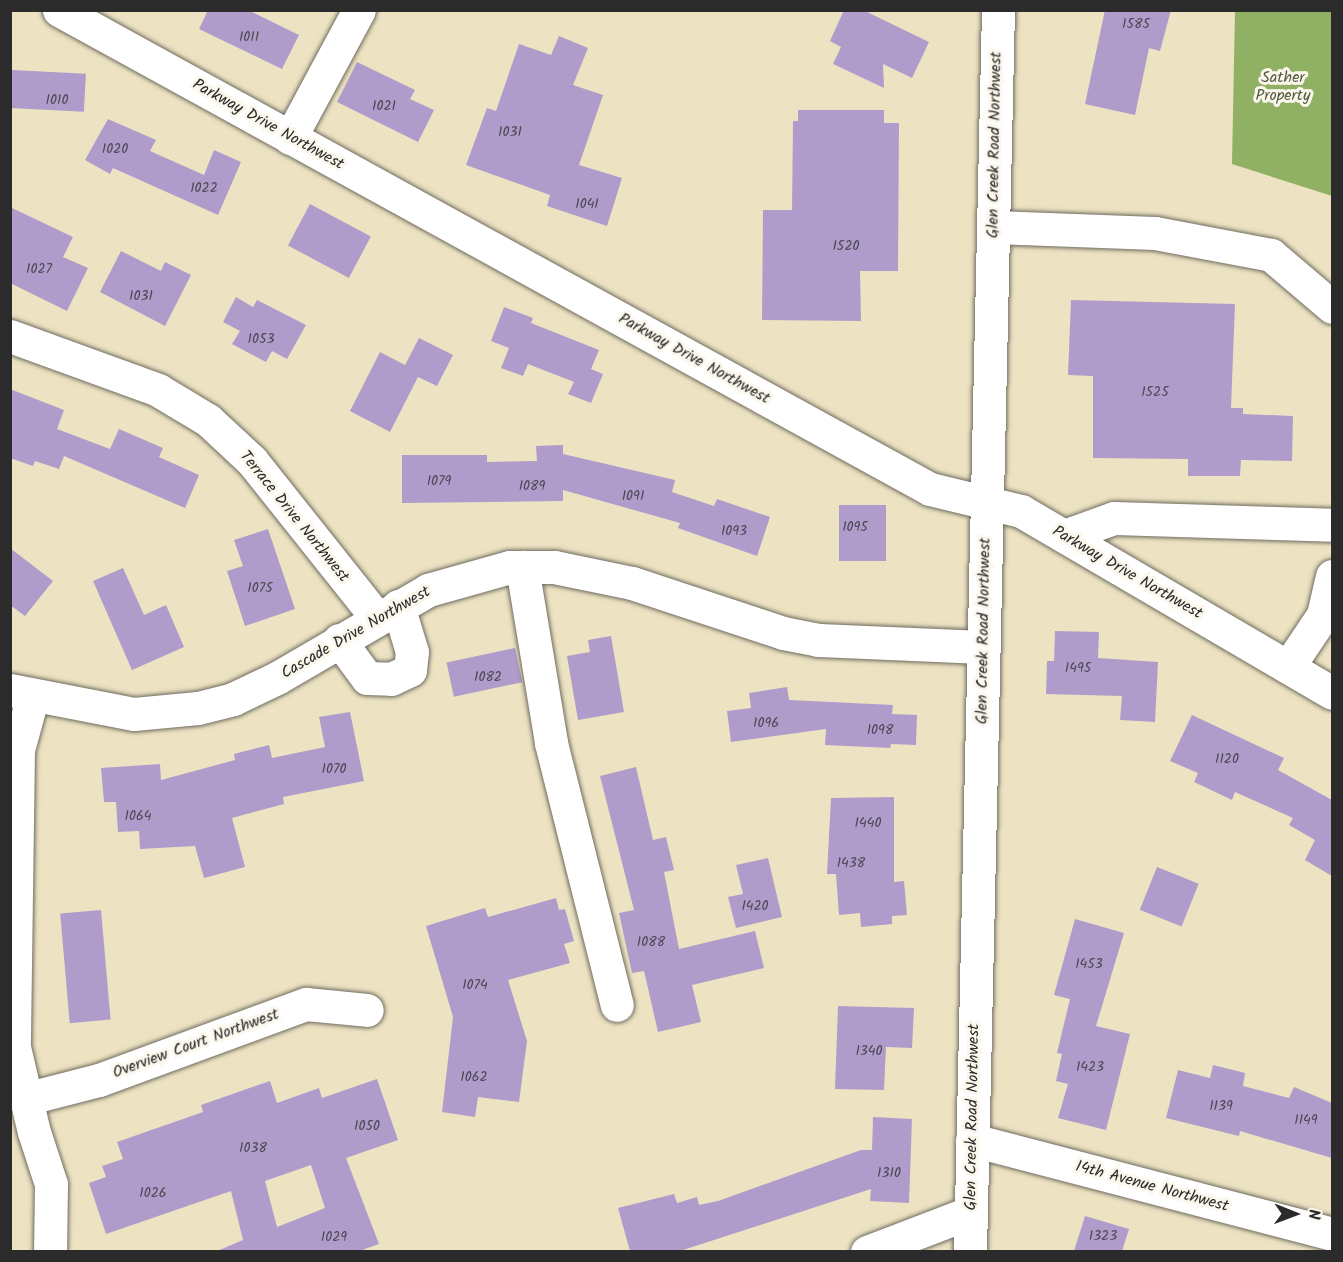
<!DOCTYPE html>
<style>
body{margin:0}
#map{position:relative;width:1343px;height:1262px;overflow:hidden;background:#ede3c2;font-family:Kalam,sans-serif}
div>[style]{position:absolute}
.forest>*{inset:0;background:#90b063}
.building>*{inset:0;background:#b09ccb;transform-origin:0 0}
.roads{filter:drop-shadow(0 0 2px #6f6b60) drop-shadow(0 0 2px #6f6b60)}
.minor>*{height:33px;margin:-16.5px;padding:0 16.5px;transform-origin:16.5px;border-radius:16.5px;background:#fff}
.major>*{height:33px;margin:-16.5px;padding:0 16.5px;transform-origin:16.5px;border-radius:16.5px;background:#fff}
span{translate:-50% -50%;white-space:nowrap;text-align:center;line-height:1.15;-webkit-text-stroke:6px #fbf7ec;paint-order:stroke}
.number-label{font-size:14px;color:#4c4753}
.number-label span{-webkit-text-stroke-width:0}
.park-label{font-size:16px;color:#545b40}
.street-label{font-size:16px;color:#2b2b2b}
.frame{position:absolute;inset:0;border:12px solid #2b2b2b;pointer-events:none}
.north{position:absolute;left:1265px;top:1184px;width:60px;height:60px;-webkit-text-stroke:4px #fbf7ec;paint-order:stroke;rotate:91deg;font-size:16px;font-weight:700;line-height:24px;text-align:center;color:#2b2b2b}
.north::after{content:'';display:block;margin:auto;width:21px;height:27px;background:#2b2b2b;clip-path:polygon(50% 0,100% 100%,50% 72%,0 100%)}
</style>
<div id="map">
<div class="forest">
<i style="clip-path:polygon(1235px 11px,1332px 11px,1332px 196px,1232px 164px)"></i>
</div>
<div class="building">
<i style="clip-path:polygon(208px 10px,248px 10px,299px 35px,282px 69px,199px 29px)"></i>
<i style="clip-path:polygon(844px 10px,863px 10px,929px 42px,912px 78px,883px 64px,884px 88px,833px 64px,841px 47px,830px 41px)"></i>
<i style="clip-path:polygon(1105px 10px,1171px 10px,1160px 51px,1149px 48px,1135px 115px,1085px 104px)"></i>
<i style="clip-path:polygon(559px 36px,588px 48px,573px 85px,603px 95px,579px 165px,622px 178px,607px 226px,547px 206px,550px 195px,466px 165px,487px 108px,496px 111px,519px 44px,551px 55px)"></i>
<i style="clip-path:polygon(357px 62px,415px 90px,410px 99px,434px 110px,418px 142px,337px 102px)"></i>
<i style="left:12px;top:70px;width:74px;height:38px;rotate:3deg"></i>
<i style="clip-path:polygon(798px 110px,884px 110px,884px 123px,899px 123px,898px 271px,860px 271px,861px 321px,762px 320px,763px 210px,792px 210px,793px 121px,798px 121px)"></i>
<i style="clip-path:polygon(108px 119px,156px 140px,150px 151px,204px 175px,214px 150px,241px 162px,218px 215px,113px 168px,110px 174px,85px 160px)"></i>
<i style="left:310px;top:204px;width:69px;height:47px;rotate:28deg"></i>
<i style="clip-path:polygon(10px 207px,73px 237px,63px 257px,88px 268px,67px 311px,10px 283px)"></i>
<i style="clip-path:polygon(121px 251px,161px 271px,165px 262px,191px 275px,165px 326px,100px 292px)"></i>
<i style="clip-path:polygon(236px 297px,253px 307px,257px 300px,306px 325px,287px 359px,272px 351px,266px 362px,232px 344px,240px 331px,223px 322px)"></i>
<i style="clip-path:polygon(1071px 300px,1235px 304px,1231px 408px,1243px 408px,1243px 414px,1293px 416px,1292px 461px,1241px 460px,1240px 476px,1188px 476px,1188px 459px,1093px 458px,1093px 376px,1068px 375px)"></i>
<i style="clip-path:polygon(504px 307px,533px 318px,531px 323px,599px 350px,591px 369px,603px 374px,591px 403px,568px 394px,574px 382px,528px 364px,523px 376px,501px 368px,509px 348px,491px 341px)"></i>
<i style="clip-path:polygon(419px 338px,453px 355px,437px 386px,418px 377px,390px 432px,350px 411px,380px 352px,405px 365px)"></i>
<i style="clip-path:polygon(10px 389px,64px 410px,57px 429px,110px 449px,119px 429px,163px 448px,159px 457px,199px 475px,185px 508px,64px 456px,59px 469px,35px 461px,33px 466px,10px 458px)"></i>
<i style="clip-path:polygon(563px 445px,563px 454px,675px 480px,672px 492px,714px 506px,717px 499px,770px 517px,757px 556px,678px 528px,680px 523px,563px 490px,563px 501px,402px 503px,402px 455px,487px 455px,487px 462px,537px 461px,536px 446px)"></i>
<i style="left:886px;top:505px;width:56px;height:47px;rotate:90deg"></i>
<i style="clip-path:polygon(268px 529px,295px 609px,245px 626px,227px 571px,243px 566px,234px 540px)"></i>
<i style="clip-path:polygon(10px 548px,53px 581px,25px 616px,10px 605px)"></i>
<i style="clip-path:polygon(123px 568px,144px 615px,166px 605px,184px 647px,132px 670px,93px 581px)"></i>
<i style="clip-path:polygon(1055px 631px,1099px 632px,1098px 658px,1158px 662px,1155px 722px,1120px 720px,1122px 696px,1046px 694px,1047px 661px,1054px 661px)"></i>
<i style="clip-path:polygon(611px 636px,624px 712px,578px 720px,567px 656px,590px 652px,588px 640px)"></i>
<i style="left:515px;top:648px;width:35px;height:70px;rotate:78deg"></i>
<i style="clip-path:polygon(787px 687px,789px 700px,893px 705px,892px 714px,917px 715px,916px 745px,891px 744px,890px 748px,825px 745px,826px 729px,731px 742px,727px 711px,751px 708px,749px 693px)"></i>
<i style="clip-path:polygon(350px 712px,364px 781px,283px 797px,284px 804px,232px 818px,245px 867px,204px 878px,195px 846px,140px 849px,139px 831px,118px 832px,116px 802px,104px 802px,101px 768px,160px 764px,161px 780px,235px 760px,234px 754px,269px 745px,272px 758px,325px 747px,319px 717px)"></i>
<i style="clip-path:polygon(1192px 715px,1284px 758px,1278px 770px,1332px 800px,1332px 876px,1305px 860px,1315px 840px,1289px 825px,1293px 818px,1235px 792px,1232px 800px,1194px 782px,1198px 773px,1170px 761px)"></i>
<i style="clip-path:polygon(636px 767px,653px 840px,666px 837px,674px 870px,664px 872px,679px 949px,755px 931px,764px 968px,692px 985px,701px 1022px,658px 1032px,644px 971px,632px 973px,619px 913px,634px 910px,600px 776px)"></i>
<i style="clip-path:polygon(894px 797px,894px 882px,904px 881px,907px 915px,892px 916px,892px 924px,861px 927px,860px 913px,839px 915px,836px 874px,827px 874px,831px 798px)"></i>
<i style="clip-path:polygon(768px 858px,782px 917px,736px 928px,728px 897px,743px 894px,736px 865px)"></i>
<i style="left:1157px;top:867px;width:45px;height:46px;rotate:22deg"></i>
<i style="clip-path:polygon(556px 898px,559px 910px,565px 909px,574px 941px,564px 944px,570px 963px,508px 980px,527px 1041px,519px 1102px,478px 1097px,475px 1117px,442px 1112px,453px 1017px,426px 926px,485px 908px,488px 917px)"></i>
<i style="left:101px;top:910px;width:110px;height:41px;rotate:85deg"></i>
<i style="clip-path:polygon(1075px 919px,1124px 933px,1096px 1026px,1130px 1034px,1106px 1130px,1058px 1118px,1068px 1084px,1056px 1081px,1062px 1054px,1057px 1053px,1070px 999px,1054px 995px)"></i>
<i style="clip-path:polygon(838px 1006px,914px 1008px,912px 1048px,886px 1047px,884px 1090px,835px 1089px)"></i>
<i style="clip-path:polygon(1213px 1065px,1245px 1073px,1243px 1086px,1289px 1098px,1294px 1087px,1332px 1103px,1332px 1158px,1240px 1131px,1239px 1136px,1166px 1118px,1178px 1070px,1210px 1078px)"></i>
<i style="clip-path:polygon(evenodd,377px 1079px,398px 1140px,346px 1158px,379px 1244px,359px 1251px,217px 1251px,243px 1240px,231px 1191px,106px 1234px,89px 1183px,106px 1177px,102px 1166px,123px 1159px,117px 1142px,203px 1112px,201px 1105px,270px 1081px,277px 1103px,319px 1088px,322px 1098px,377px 1079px,311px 1165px,325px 1208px,277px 1227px,265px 1181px,311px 1165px)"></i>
<i style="clip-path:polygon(873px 1117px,912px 1119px,909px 1203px,870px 1201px,871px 1189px,680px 1251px,630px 1251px,618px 1208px,674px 1194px,677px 1203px,697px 1197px,699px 1205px,718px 1201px,861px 1150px,872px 1150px)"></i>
<i style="clip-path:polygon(1085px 1216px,1129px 1229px,1122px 1251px,1074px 1251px)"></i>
</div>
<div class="roads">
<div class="minor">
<i style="left:59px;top:10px;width:994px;rotate:28.81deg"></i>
<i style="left:930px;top:489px;width:94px;rotate:13.6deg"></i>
<i style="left:1021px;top:511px;width:360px;rotate:30.3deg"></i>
<i style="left:290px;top:138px;width:145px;rotate:-61.7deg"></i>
<i style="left:994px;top:227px;width:161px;rotate:2.1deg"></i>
<i style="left:1155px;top:233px;width:118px;rotate:10.7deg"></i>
<i style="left:1271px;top:255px;width:80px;rotate:40.4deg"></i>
<i style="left:10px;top:336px;width:158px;rotate:20deg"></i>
<i style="left:158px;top:390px;width:58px;rotate:31deg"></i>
<i style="left:208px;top:420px;width:60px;rotate:43deg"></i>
<i style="left:252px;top:461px;width:201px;rotate:51.5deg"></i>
<i style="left:1064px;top:536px;width:53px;rotate:-19.8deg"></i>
<i style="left:1114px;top:518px;width:218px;rotate:1.8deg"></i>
<i style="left:522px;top:567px;width:178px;rotate:80.6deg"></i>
<i style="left:551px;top:743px;width:270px;rotate:75.9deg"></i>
<i style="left:339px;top:640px;width:47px;rotate:53.6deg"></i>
<i style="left:367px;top:678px;width:24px;rotate:2deg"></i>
<i style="left:391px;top:679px;width:21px;rotate:-25deg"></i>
<i style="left:410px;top:670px;width:18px;rotate:-84deg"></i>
<i style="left:412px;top:652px;width:48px;rotate:-106.9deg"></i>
<i style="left:1288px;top:667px;width:63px;rotate:-56.1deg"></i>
<i style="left:1323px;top:615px;width:40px;rotate:-77deg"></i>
<i style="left:10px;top:690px;width:126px;rotate:11deg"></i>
<i style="left:134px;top:714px;width:64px;rotate:-5.4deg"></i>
<i style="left:198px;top:708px;width:36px;rotate:-14deg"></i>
<i style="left:233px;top:699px;width:49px;rotate:-25.5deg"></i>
<i style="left:277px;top:678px;width:175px;rotate:-30.2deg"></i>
<i style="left:428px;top:590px;width:85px;rotate:-15.7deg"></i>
<i style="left:510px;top:567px;width:44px"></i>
<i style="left:554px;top:567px;width:80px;rotate:11.6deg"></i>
<i style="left:632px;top:583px;width:159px;rotate:18.3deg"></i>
<i style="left:783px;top:633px;width:36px;rotate:11deg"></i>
<i style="left:818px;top:640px;width:166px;rotate:2.4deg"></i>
<i style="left:33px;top:695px;width:57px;rotate:105.3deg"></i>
<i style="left:18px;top:750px;width:297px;rotate:90.8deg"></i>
<i style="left:14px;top:1047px;width:87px;rotate:76.8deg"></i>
<i style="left:34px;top:1132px;width:55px;rotate:71.9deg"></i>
<i style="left:51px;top:1184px;width:68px;rotate:90.8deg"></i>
<i style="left:25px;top:1099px;width:76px;rotate:-14.4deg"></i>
<i style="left:99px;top:1080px;width:221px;rotate:-20.2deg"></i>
<i style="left:306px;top:1004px;width:61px;rotate:5.6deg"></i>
<i style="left:972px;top:1140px;width:372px;rotate:14.6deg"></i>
<i style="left:867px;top:1252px;width:111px;rotate:-21deg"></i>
</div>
<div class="major">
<i style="left:970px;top:1252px;width:1242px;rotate:-88.71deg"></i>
</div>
</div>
<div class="number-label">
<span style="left:1136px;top:24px">1585</span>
<span style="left:249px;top:37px">1011</span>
<span style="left:57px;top:100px">1010</span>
<span style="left:384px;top:106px">1021</span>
<span style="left:510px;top:132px">1031</span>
<span style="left:115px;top:149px">1020</span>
<span style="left:204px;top:188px">1022</span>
<span style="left:587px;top:204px">1041</span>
<span style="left:846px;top:246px">1520</span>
<span style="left:39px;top:269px">1027</span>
<span style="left:141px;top:296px">1031</span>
<span style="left:261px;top:339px">1053</span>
<span style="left:1155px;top:392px">1525</span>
<span style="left:439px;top:481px">1079</span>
<span style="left:532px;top:486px">1089</span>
<span style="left:633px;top:496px">1091</span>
<span style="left:855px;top:527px">1095</span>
<span style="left:734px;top:531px">1093</span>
<span style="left:260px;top:588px">1075</span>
<span style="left:1078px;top:668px">1495</span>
<span style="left:488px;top:677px">1082</span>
<span style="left:766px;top:723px">1096</span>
<span style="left:880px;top:730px">1098</span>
<span style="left:1227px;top:759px">1120</span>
<span style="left:334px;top:769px">1070</span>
<span style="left:138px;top:816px">1064</span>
<span style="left:868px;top:823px">1440</span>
<span style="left:851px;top:863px">1438</span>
<span style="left:755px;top:906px">1420</span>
<span style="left:651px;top:942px">1088</span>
<span style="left:1089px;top:964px">1453</span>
<span style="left:475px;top:985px">1074</span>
<span style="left:869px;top:1051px">1340</span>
<span style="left:1090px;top:1067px">1423</span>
<span style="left:474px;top:1077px">1062</span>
<span style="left:1221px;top:1106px">1139</span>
<span style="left:1306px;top:1120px">1149</span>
<span style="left:367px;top:1126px">1050</span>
<span style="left:253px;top:1148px">1038</span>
<span style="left:889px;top:1173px">1310</span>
<span style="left:153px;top:1193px">1026</span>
<span style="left:1103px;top:1236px">1323</span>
<span style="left:334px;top:1237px">1029</span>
</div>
<div class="park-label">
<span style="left:1283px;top:87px">Sather<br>Property</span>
</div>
<div class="street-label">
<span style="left:268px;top:125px;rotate:29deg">Parkway Drive Northwest</span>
<span style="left:995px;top:145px;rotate:-89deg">Glen Creek Road Northwest</span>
<span style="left:694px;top:359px;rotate:29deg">Parkway Drive Northwest</span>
<span style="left:294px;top:517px;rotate:51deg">Terrace Drive Northwest</span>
<span style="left:1127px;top:573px;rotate:30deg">Parkway Drive Northwest</span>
<span style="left:984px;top:631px;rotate:-89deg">Glen Creek Road Northwest</span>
<span style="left:356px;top:633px;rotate:-30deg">Cascade Drive Northwest</span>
<span style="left:196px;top:1044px;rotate:-20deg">Overview Court Northwest</span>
<span style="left:973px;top:1117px;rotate:-89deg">Glen Creek Road Northwest</span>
<span style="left:1152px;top:1187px;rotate:15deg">14th Avenue Northwest</span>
</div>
<div class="frame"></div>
<div class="north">N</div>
</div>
